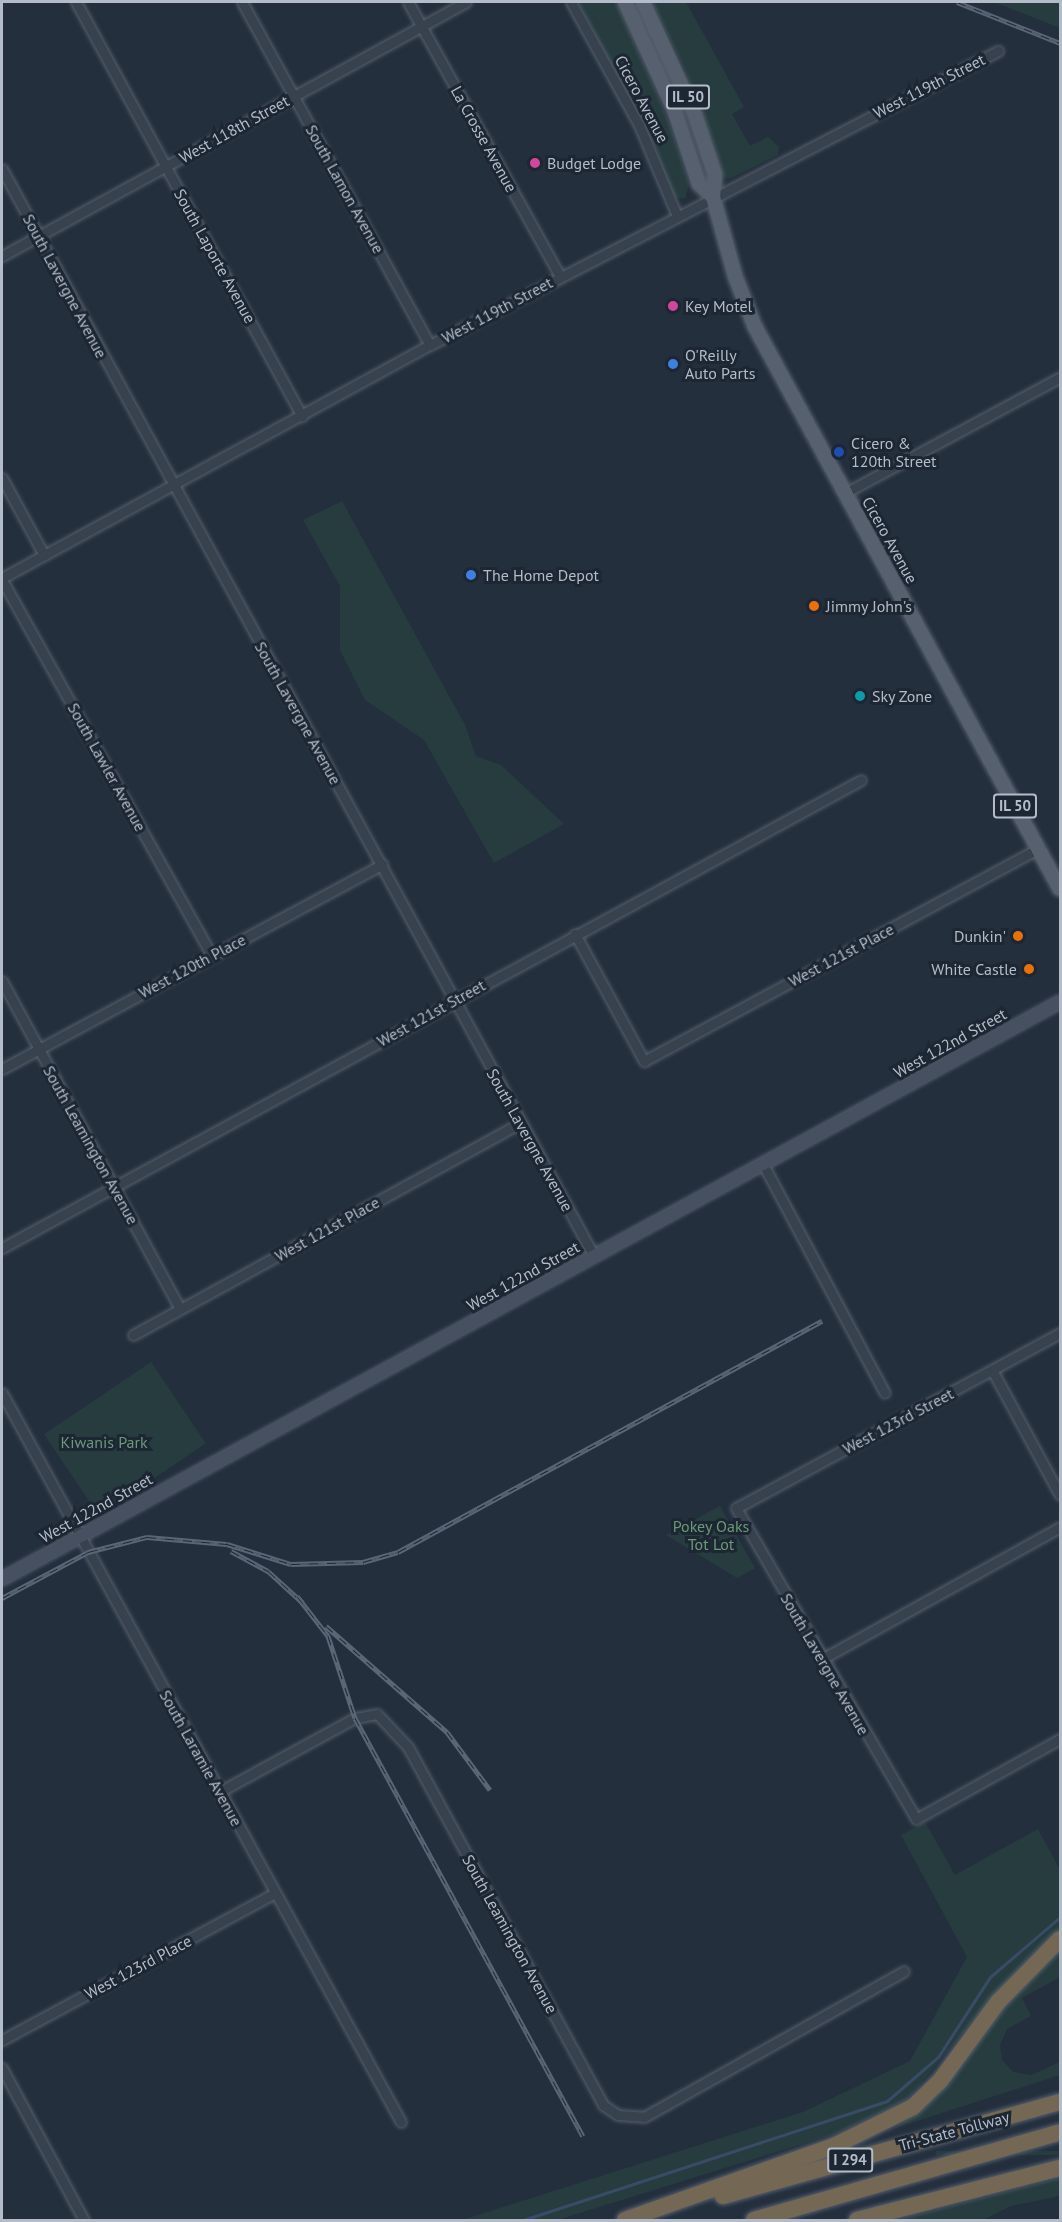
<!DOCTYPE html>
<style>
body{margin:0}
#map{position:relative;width:1062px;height:2222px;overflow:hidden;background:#242f3e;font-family:"PT Sans",sans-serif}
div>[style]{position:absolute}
.green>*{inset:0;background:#263c3f;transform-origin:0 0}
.stream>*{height:3px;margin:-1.5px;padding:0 1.5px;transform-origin:1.5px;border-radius:1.5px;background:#394c67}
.roads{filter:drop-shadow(0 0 2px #565f6c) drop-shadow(0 0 2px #565f6c)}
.street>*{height:9px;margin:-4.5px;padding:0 4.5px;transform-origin:4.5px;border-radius:4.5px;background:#38414e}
.secondary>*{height:12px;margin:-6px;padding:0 6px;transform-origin:6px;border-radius:6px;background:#465061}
.primary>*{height:14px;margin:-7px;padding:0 7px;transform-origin:7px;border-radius:7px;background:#56606e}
.highway>*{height:16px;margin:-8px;padding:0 8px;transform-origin:8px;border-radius:8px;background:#746855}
.rail>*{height:5px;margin-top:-2.5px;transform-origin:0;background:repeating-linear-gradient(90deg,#1d2633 0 9px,#5a6575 0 18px);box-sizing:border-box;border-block:2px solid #5a6575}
.dots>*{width:16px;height:16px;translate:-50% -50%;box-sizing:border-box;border:3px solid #1d2633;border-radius:50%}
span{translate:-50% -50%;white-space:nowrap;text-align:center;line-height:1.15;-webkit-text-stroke:6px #1d2633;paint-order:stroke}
.shield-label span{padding:2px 4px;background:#1d2633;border:2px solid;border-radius:4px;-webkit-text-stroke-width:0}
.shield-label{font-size:15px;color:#b4bcc9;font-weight:700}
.street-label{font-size:16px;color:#b4bcc9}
.poi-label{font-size:16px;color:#b4bcc9}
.left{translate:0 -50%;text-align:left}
.right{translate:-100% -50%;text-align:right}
.park-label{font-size:16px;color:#6b9a76}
.frame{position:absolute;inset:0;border:3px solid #b4bcc9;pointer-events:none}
</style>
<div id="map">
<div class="green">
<i style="clip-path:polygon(579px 2px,616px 2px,667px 117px,689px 184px,685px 199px,674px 197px,670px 190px,657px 151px)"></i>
<i style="clip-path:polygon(652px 2px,686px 2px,744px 107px,732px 114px,750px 146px,768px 137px,779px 147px,778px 155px,729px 179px,722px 176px,687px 73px)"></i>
<i style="clip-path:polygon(994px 2px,1060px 2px,1060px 28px)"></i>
<i style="clip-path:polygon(342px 501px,465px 725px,476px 756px,501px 765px,564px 824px,494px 863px,424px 740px,365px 700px,340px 650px,340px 586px,303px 520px)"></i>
<i style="left:151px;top:1362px;width:98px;height:129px;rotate:56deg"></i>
<i style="clip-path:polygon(720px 1506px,755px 1568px,737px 1578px,666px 1535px)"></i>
<i style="clip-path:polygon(925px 1822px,955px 1875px,1038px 1829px,1060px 1870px,1060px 1930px,992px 1998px,907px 2100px,838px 2133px,557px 2220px,462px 2220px,803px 2112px,910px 2061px,967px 1957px,901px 1835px)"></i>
<i style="clip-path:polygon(1060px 1950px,1060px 1977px,1022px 1998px,1031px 2016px,1007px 2029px,1000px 2045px,1002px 2060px,1013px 2072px,1031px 2075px,1060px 2062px,1060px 2075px,895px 2128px,934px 2098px,1009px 2001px)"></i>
<i style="left:1060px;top:2151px;width:4px;height:124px;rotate:90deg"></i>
<i style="clip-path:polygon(1060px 2178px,1060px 2196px,1011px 2206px,983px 2220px,898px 2220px)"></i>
</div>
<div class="stream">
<i style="left:523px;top:2220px;width:383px;rotate:-18.1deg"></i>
<i style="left:887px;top:2101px;width:67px;rotate:-40.8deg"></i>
<i style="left:938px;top:2057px;width:95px;rotate:-57deg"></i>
<i style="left:990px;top:1977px;width:92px;rotate:-40.6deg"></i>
</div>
<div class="roads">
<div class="street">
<i style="left:76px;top:2px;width:472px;rotate:61.4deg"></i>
<i style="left:242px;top:2px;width:391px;rotate:61.3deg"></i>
<i style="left:408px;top:2px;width:313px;rotate:61deg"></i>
<i style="left:571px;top:2px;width:141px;rotate:61.1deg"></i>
<i style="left:639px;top:125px;width:99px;rotate:67.3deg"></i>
<i style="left:2px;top:169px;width:1238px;rotate:61.43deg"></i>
<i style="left:2px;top:256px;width:529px;rotate:-28.7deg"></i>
<i style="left:2px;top:478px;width:88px;rotate:61.4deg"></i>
<i style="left:845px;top:493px;width:244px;rotate:-28.3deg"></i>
<i style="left:2px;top:578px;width:487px;rotate:-28.6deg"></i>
<i style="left:430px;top:345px;width:640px;rotate:-27.37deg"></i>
<i style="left:2px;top:580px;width:430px;rotate:60.8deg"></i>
<i style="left:575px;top:934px;width:145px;rotate:61.5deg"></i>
<i style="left:644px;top:1061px;width:447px;rotate:-28.3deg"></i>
<i style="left:2px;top:981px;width:373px;rotate:61.5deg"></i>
<i style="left:2px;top:1069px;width:432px;rotate:-28.3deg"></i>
<i style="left:763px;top:1164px;width:259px;rotate:62deg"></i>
<i style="left:2px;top:1248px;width:978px;rotate:-28.58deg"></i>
<i style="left:1060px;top:1333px;width:368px;rotate:151.6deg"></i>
<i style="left:736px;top:1508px;width:359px;rotate:59.9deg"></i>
<i style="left:916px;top:1819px;width:165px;rotate:-29.1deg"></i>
<i style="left:133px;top:1335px;width:442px;rotate:-28.7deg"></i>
<i style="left:992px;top:1370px;width:142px;rotate:61.5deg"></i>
<i style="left:2px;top:1393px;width:831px;rotate:61.31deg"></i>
<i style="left:822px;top:1659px;width:272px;rotate:-29deg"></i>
<i style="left:219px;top:1792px;width:155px;rotate:-28.6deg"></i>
<i style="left:355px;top:1718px;width:22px;rotate:-10deg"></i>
<i style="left:377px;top:1714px;width:45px;rotate:46.8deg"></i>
<i style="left:408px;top:1747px;width:408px;rotate:61.4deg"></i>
<i style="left:603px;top:2105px;width:18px;rotate:34deg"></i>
<i style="left:618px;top:2115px;width:26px;rotate:4deg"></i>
<i style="left:644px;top:2117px;width:298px;rotate:-29.3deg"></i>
<i style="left:2px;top:2040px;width:310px;rotate:-28.3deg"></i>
<i style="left:2px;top:2068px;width:173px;rotate:61.7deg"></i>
</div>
<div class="secondary">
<i style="left:2px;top:1579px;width:1205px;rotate:-28.61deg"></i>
</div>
<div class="primary">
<i style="left:625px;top:2px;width:118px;rotate:65.4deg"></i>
<i style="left:674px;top:109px;width:79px;rotate:71.6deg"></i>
<i style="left:699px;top:184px;width:19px;rotate:43deg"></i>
<i style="left:643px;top:2px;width:124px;rotate:65.3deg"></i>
<i style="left:695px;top:115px;width:63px;rotate:71.6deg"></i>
<i style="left:715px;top:175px;width:22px;rotate:95deg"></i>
<i style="left:713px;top:197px;width:82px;rotate:74.4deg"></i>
<i style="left:735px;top:276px;width:55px;rotate:68.6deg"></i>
<i style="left:755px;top:327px;width:639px;rotate:61.51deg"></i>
</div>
<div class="highway">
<i style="left:723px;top:2196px;width:350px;rotate:-15.6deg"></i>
<i style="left:625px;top:2220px;width:222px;rotate:-19.5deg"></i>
<i style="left:834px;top:2146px;width:88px;rotate:-26.3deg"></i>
<i style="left:913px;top:2107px;width:37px;rotate:-44deg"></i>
<i style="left:940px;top:2081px;width:98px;rotate:-53.7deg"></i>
<i style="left:998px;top:2002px;width:88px;rotate:-45.5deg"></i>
<i style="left:754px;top:2220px;width:318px;rotate:-16deg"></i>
<i style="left:857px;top:2220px;width:210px;rotate:-14.4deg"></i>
</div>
</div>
<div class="rail">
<i style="left:957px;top:2px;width:111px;rotate:21.7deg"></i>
<i style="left:231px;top:1551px;width:42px;rotate:28.4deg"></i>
<i style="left:268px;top:1571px;width:47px;rotate:42.4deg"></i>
<i style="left:297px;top:1596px;width:51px;rotate:52.2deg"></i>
<i style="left:328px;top:1636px;width:86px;rotate:71.8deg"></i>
<i style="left:355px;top:1718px;width:476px;rotate:61.4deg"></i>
<i style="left:2px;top:1598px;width:98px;rotate:-28.1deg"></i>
<i style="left:88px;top:1552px;width:61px;rotate:-14.3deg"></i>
<i style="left:147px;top:1537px;width:80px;rotate:5deg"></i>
<i style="left:227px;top:1544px;width:67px;rotate:17.4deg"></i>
<i style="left:291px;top:1564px;width:72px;rotate:-1.6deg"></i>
<i style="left:363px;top:1562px;width:36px;rotate:-16deg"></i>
<i style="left:398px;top:1552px;width:483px;rotate:-28.6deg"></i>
<i style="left:326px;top:1626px;width:161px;rotate:41.2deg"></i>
<i style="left:447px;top:1732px;width:72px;rotate:53.4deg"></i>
</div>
<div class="dots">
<i style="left:535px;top:163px;background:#d1479c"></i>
<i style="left:673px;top:306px;background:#d1479c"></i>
<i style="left:673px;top:364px;background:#3f7fe0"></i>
<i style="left:839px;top:452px;background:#1a4fb4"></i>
<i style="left:471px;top:575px;background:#3f7fe0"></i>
<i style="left:814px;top:606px;background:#e8710a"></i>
<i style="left:860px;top:696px;background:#0f9aa8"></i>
<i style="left:1018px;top:936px;background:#e8710a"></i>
<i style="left:1029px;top:969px;background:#e8710a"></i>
</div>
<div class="shield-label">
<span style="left:688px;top:97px">IL 50</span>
<span style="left:1015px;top:806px">IL 50</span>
<span style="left:850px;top:2160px">I 294</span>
</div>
<div class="street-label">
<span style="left:929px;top:86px;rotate:-27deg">West 119th Street</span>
<span style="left:642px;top:99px;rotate:62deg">Cicero Avenue</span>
<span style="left:234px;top:129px;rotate:-29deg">West 118th Street</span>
<span style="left:484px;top:139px;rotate:61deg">La Crosse Avenue</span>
<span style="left:345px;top:189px;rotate:61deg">South Lamon Avenue</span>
<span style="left:215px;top:256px;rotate:61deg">South Laporte Avenue</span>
<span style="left:65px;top:286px;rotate:62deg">South Lavergne Avenue</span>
<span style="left:497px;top:310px;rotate:-28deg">West 119th Street</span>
<span style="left:890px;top:540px;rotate:61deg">Cicero Avenue</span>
<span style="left:298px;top:713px;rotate:61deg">South Lavergne Avenue</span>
<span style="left:107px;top:767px;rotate:61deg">South Lawler Avenue</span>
<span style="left:841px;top:955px;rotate:-28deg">West 121st Place</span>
<span style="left:192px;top:966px;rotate:-28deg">West 120th Place</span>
<span style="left:431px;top:1013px;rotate:-29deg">West 121st Street</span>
<span style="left:950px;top:1043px;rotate:-29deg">West 122nd Street</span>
<span style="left:530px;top:1140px;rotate:61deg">South Lavergne Avenue</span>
<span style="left:91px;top:1145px;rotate:61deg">South Leamington Avenue</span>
<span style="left:327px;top:1229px;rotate:-29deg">West 121st Place</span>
<span style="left:523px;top:1276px;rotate:-29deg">West 122nd Street</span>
<span style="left:898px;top:1421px;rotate:-28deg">West 123rd Street</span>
<span style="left:96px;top:1508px;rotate:-29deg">West 122nd Street</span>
<span style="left:825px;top:1664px;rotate:60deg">South Lavergne Avenue</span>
<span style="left:201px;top:1758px;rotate:61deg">South Laramie Avenue</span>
<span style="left:510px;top:1934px;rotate:61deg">South Leamington Avenue</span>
<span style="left:138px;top:1967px;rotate:-28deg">West 123rd Place</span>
<span style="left:954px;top:2131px;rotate:-15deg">Tri-State Tollway</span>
</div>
<div class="poi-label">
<span class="left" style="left:547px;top:163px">Budget Lodge</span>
<span class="left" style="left:685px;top:306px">Key Motel</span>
<span class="left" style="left:685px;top:364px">O'Reilly<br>Auto Parts</span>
<span class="left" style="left:851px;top:452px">Cicero &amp;<br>120th Street</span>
<span class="left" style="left:483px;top:575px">The Home Depot</span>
<span class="left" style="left:826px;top:606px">Jimmy John's</span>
<span class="left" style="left:872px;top:696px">Sky Zone</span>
<span class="right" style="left:1006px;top:936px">Dunkin'</span>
<span class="right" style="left:1017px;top:969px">White Castle</span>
</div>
<div class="park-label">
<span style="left:104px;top:1442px">Kiwanis Park</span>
<span style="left:711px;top:1535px">Pokey Oaks<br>Tot Lot</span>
</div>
<div class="frame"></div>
</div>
